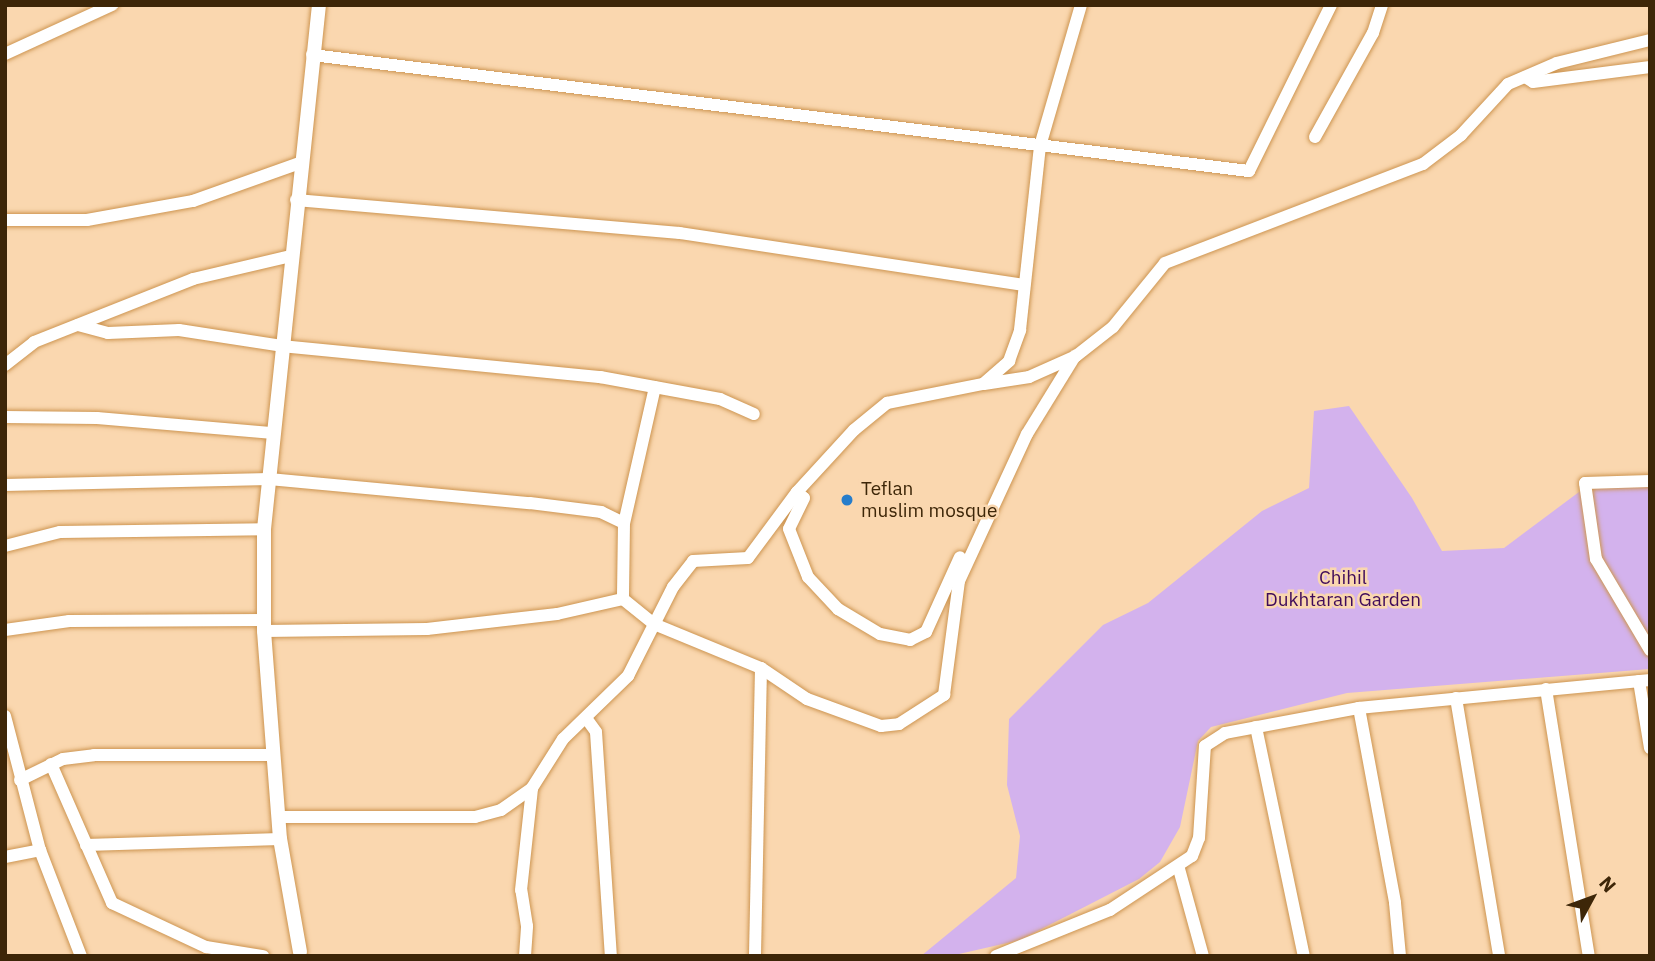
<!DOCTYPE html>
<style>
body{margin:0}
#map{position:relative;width:1655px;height:961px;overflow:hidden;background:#fad7af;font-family:"IBM Plex Sans",sans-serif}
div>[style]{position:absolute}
.green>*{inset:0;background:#d3b2ed}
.roads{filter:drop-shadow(0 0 2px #cd9551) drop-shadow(0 0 2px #cd9551)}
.minor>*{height:12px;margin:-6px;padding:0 6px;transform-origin:6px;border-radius:6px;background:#fff}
.tertiary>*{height:14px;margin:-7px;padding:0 7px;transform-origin:7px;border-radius:7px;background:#fff}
.dots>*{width:19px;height:19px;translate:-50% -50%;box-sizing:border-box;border:4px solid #fad7af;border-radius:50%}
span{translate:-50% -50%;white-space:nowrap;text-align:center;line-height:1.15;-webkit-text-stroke:5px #fad7af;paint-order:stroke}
.poi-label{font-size:19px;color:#3d2608}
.left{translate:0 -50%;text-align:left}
.park-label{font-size:19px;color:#3f0b5a}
.frame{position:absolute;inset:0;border:7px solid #3d2608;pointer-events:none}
.north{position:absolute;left:1557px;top:863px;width:70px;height:70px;-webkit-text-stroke:5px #fad7af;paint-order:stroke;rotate:49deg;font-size:19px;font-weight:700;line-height:28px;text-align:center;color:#3d2608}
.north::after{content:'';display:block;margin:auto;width:24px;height:32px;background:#3d2608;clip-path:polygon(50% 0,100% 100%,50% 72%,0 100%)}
</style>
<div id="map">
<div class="green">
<i style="clip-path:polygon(1349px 406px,1412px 498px,1442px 551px,1504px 548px,1583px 489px,1650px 483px,1650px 669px,1347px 693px,1211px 727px,1198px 741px,1180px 827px,1160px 862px,1139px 879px,1020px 940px,959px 954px,921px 956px,1016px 878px,1020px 836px,1007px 785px,1009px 719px,1103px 625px,1148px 603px,1262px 511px,1309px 488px,1314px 411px)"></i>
</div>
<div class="roads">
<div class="minor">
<i style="left:5px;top:54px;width:118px;rotate:-24.6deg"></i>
<i style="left:312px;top:55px;width:944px;rotate:7.06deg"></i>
<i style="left:1249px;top:171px;width:185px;rotate:-63.7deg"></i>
<i style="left:1525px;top:77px;width:9px;rotate:32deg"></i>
<i style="left:1533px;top:82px;width:118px;rotate:-7.3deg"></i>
<i style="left:1315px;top:137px;width:119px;rotate:-60.9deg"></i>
<i style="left:1373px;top:33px;width:29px;rotate:-72deg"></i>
<i style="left:296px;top:200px;width:385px;rotate:4.9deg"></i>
<i style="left:680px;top:233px;width:347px;rotate:8.6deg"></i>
<i style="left:5px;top:220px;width:82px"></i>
<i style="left:87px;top:220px;width:108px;rotate:-10.2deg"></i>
<i style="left:193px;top:201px;width:114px;rotate:-19.6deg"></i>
<i style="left:78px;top:325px;width:31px;rotate:15deg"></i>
<i style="left:108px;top:333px;width:71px;rotate:-2.4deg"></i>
<i style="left:179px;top:330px;width:104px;rotate:8.8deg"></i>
<i style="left:282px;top:346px;width:320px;rotate:5.6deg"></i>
<i style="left:600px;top:377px;width:122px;rotate:10.4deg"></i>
<i style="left:720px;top:399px;width:37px;rotate:24deg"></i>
<i style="left:5px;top:365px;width:37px;rotate:-38deg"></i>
<i style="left:34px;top:342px;width:171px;rotate:-21.6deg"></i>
<i style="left:193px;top:279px;width:101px;rotate:-13.2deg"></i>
<i style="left:984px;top:384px;width:46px;rotate:-8.8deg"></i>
<i style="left:1029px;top:377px;width:51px;rotate:-24.1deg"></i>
<i style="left:1076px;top:356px;width:47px;rotate:-38.1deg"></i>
<i style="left:1113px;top:327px;width:82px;rotate:-50.9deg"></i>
<i style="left:1165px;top:263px;width:276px;rotate:-21deg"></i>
<i style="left:1423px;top:164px;width:48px;rotate:-37.3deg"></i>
<i style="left:1461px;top:135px;width:69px;rotate:-47.3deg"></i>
<i style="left:1508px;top:84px;width:53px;rotate:-23.2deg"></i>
<i style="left:1557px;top:63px;width:96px;rotate:-13.9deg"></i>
<i style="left:655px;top:387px;width:139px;rotate:102.8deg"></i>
<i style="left:624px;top:523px;width:76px;rotate:90.8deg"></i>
<i style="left:623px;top:599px;width:40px;rotate:39deg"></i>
<i style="left:654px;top:624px;width:116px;rotate:22.4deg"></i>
<i style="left:761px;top:668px;width:288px;rotate:91.2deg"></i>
<i style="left:5px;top:417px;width:92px;rotate:0.6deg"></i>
<i style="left:97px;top:418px;width:177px;rotate:4.9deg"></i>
<i style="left:1650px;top:481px;width:65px;rotate:178.2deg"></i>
<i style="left:1585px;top:483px;width:77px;rotate:81.8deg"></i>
<i style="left:1596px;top:559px;width:106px;rotate:59.3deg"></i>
<i style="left:5px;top:485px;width:264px;rotate:-1.3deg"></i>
<i style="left:269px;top:479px;width:262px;rotate:5.3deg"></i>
<i style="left:530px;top:503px;width:72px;rotate:7.2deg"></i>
<i style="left:601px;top:512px;width:25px;rotate:26deg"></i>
<i style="left:797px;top:492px;width:9px;rotate:41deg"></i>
<i style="left:804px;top:498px;width:34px;rotate:116deg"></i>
<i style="left:789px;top:529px;width:52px;rotate:68.4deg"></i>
<i style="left:808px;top:577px;width:44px;rotate:46.8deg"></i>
<i style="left:838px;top:609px;width:49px;rotate:30.8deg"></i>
<i style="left:880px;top:634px;width:31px;rotate:11deg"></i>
<i style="left:910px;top:640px;width:18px;rotate:-27deg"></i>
<i style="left:926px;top:632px;width:82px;rotate:-65.6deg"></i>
<i style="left:5px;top:546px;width:57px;rotate:-14.3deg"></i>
<i style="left:60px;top:532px;width:204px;rotate:-0.8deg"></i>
<i style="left:5px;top:630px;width:65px;rotate:-8deg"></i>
<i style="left:69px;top:621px;width:195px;rotate:-0.3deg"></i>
<i style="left:264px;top:631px;width:163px;rotate:-0.7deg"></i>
<i style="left:427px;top:629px;width:131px;rotate:-6.6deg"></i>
<i style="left:557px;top:614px;width:68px;rotate:-12.8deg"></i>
<i style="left:761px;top:668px;width:55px;rotate:34deg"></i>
<i style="left:807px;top:699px;width:79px;rotate:20deg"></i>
<i style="left:881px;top:726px;width:18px;rotate:-6deg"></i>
<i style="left:899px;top:724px;width:54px;rotate:-32.8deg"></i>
<i style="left:944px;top:695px;width:115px;rotate:-82.5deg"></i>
<i style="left:959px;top:581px;width:162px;rotate:-65.2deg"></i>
<i style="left:1027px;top:434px;width:92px;rotate:-58.4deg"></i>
<i style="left:1639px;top:681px;width:68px;rotate:80.7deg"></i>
<i style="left:1546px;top:689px;width:270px;rotate:80.9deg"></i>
<i style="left:1456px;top:698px;width:262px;rotate:80.5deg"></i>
<i style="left:1359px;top:708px;width:198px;rotate:79.5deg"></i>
<i style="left:1395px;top:903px;width:53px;rotate:84.6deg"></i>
<i style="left:5px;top:716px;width:138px;rotate:75.4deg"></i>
<i style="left:40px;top:850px;width:114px;rotate:68.9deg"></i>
<i style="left:586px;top:718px;width:17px;rotate:54deg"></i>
<i style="left:596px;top:732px;width:225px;rotate:86.2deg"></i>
<i style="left:1256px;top:727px;width:234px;rotate:78.2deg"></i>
<i style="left:51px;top:764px;width:152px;rotate:66.3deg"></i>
<i style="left:112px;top:903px;width:104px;rotate:25.1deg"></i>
<i style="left:206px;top:947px;width:58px;rotate:9deg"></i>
<i style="left:20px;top:780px;width:48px;rotate:-26deg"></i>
<i style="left:63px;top:759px;width:31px;rotate:-7deg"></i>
<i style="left:94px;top:755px;width:180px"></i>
<i style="left:280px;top:817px;width:195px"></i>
<i style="left:475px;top:817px;width:27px;rotate:-15deg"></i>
<i style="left:501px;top:810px;width:38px;rotate:-35deg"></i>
<i style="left:532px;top:788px;width:58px;rotate:-57.7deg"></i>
<i style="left:563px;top:739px;width:91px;rotate:-44.1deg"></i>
<i style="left:628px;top:676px;width:100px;rotate:-63.2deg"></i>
<i style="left:673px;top:587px;width:33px;rotate:-52deg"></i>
<i style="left:693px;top:561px;width:55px;rotate:-3.1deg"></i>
<i style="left:748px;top:558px;width:82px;rotate:-53.4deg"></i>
<i style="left:797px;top:492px;width:84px;rotate:-47.4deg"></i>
<i style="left:854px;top:430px;width:43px;rotate:-39.3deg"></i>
<i style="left:887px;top:403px;width:98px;rotate:-11.2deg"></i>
<i style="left:983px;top:384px;width:35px;rotate:-41deg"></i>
<i style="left:1009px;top:361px;width:33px;rotate:-70deg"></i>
<i style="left:1020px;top:330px;width:185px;rotate:-83.8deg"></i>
<i style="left:1040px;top:146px;width:147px;rotate:-73.8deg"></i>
<i style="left:86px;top:845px;width:194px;rotate:-1.8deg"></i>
<i style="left:5px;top:857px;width:36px;rotate:-11deg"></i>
<i style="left:1179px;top:869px;width:90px;rotate:74.6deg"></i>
<i style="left:525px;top:956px;width:30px;rotate:-86deg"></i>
<i style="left:527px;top:926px;width:36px;rotate:-99deg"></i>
<i style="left:521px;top:890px;width:103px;rotate:-83.8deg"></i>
<i style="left:996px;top:956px;width:123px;rotate:-22deg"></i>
<i style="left:1110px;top:910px;width:98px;rotate:-33.4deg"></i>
<i style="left:1192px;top:856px;width:19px;rotate:-69deg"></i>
<i style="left:1199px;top:838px;width:92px;rotate:-86.3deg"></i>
<i style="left:1205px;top:746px;width:24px;rotate:-33deg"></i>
<i style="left:1225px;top:733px;width:136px;rotate:-10.6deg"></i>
<i style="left:1359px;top:708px;width:292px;rotate:-5.5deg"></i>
</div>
<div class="tertiary">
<i style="left:300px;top:952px;width:115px;rotate:-100deg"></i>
<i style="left:280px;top:839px;width:209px;rotate:-94.4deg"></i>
<i style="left:264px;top:631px;width:102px;rotate:-90deg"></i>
<i style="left:264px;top:529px;width:527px;rotate:-84.01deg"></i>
</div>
</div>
<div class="dots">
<i style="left:847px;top:500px;background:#267dcb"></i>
</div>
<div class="poi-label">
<span class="left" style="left:861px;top:500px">Teflan<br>muslim mosque</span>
</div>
<div class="park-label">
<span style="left:1343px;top:589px">Chihil<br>Dukhtaran Garden</span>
</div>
<div class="frame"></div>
<div class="north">N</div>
</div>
